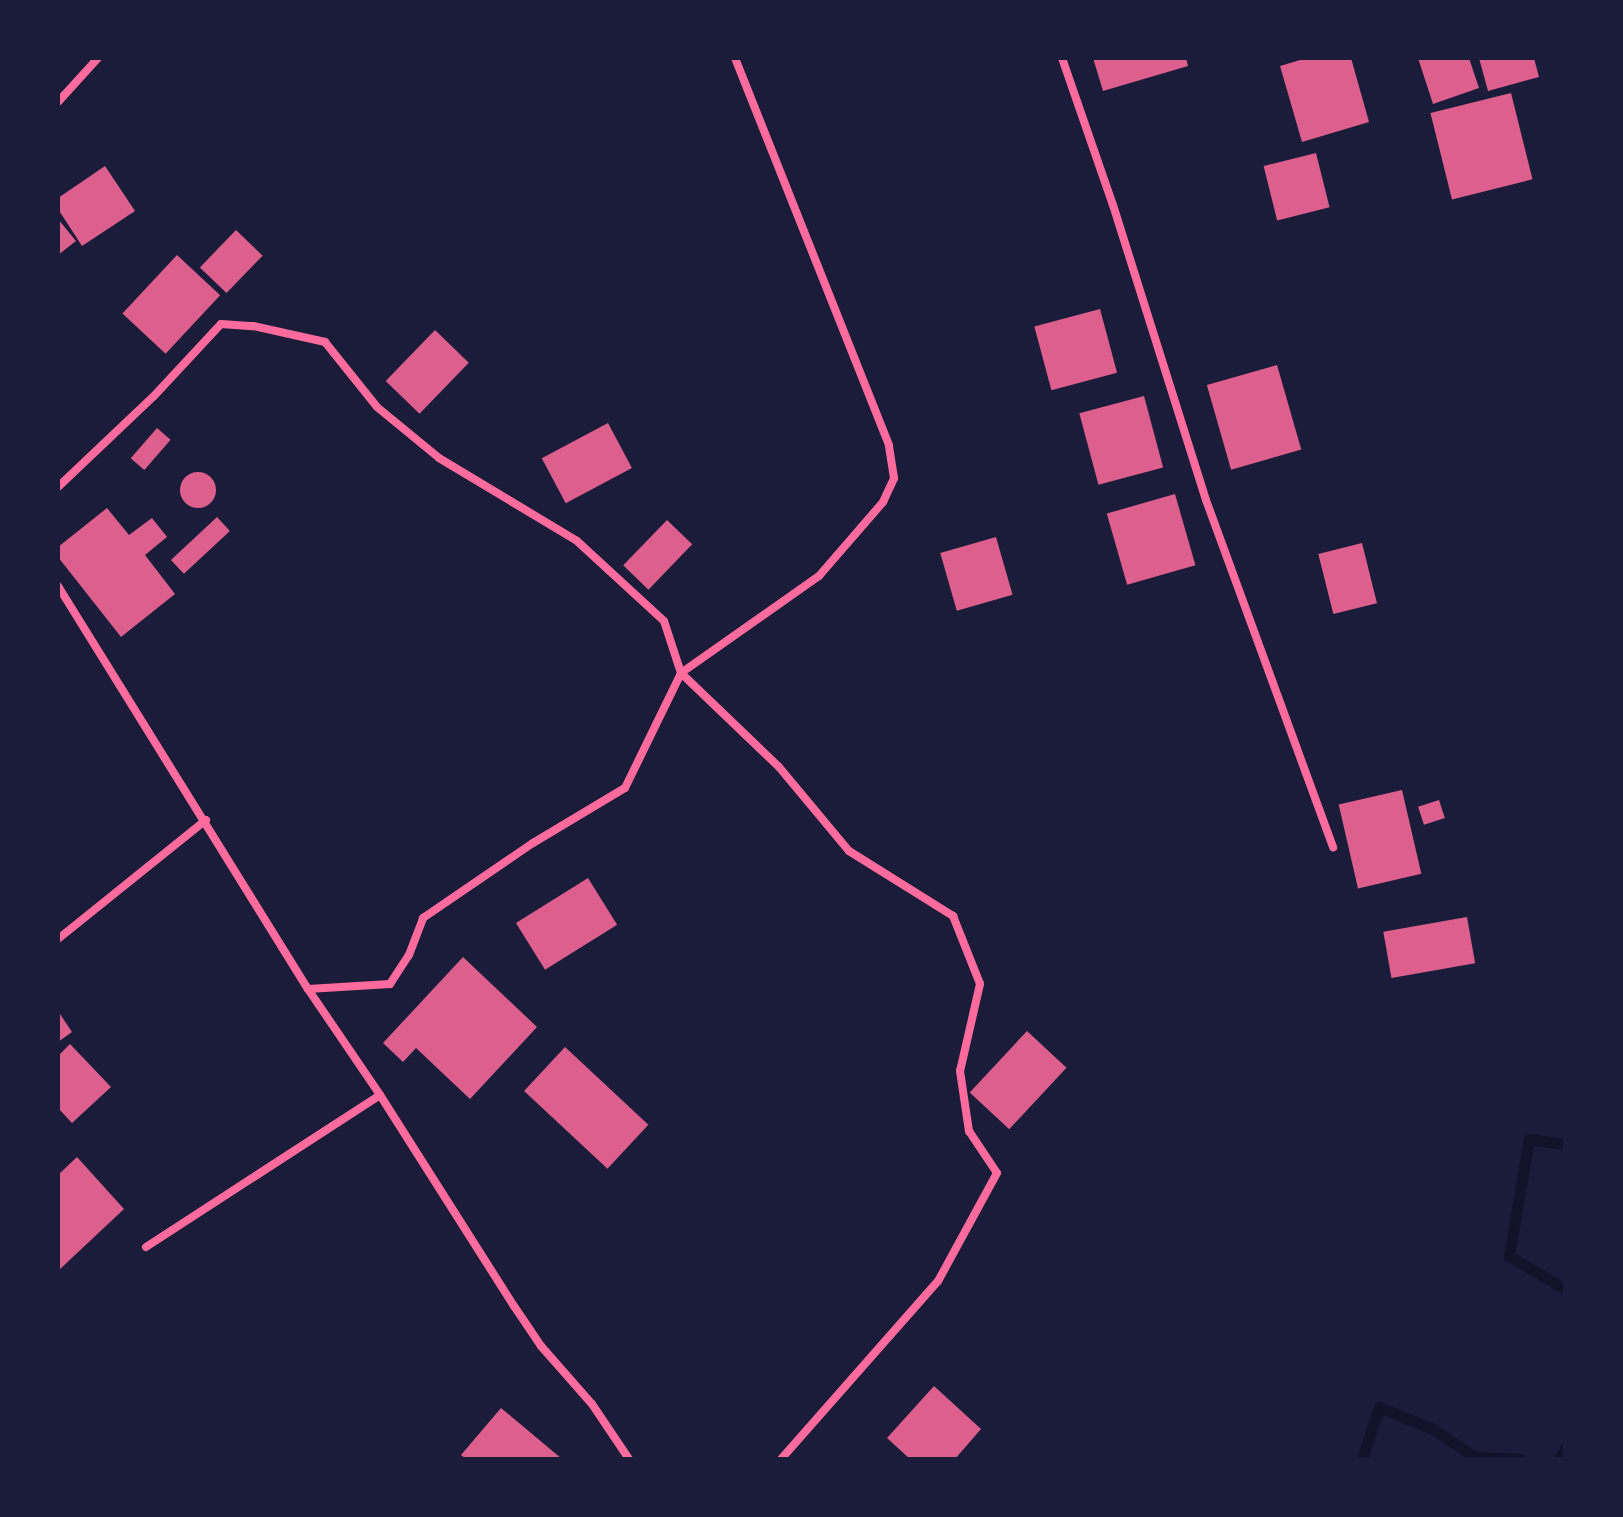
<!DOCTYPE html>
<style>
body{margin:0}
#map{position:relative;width:1623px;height:1517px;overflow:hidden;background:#1b1b3a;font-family:Barlow,sans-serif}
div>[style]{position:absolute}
.stream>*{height:11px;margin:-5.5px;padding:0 5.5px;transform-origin:5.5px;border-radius:5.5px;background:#12122b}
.building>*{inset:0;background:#dd5f8e;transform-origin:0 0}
.round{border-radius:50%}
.minor>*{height:8px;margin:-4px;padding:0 4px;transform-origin:4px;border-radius:4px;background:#ff6b9d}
span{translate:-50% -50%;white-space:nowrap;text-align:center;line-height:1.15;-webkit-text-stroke:8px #1b1b3a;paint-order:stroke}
.frame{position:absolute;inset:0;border:60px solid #1b1b3a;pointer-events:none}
</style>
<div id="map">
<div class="stream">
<i style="left:1565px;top:1144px;width:36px;rotate:-172deg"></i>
<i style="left:1529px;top:1139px;width:119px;rotate:99.7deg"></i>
<i style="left:1509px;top:1256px;width:65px;rotate:30.5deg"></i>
<i style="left:1362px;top:1459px;width:55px;rotate:-71.9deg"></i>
<i style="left:1379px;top:1407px;width:58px;rotate:22.2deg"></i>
<i style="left:1433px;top:1429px;width:50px;rotate:33.7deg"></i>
<i style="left:1475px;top:1457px;width:45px;rotate:2.5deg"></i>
<i style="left:1559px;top:1459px;width:13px;rotate:-61deg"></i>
</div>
<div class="building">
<i style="clip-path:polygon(1093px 58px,1186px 58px,1188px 66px,1103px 91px)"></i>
<i style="clip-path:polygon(1307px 58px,1351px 58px,1369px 122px,1302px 142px,1280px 66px)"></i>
<i style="clip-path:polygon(1418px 58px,1469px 58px,1479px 88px,1433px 104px)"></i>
<i style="clip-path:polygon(1479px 58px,1534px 58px,1539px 77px,1488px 91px)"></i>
<i style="left:1511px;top:93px;width:89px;height:83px;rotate:76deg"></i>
<i style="left:1316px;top:153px;width:56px;height:54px;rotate:76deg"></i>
<i style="clip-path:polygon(105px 166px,135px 211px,82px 246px,58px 209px,58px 198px)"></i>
<i style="clip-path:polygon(58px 219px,76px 241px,58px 255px)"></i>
<i style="left:236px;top:230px;width:37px;height:52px;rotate:44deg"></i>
<i style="left:177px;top:255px;width:59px;height:80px;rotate:43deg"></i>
<i style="left:1100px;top:309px;width:66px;height:68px;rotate:75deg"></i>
<i style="left:435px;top:330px;width:47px;height:71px;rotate:44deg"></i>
<i style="left:1277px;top:365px;width:88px;height:73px;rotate:74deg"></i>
<i style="left:1144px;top:396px;width:74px;height:67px;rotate:75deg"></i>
<i style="left:608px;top:423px;width:51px;height:75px;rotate:62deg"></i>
<i style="left:157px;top:428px;width:18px;height:40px;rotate:41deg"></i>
<i class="round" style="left:180px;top:472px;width:36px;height:36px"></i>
<i style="left:1175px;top:494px;width:74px;height:71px;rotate:74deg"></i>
<i style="clip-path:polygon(107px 508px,129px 535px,152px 518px,167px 537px,145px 555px,175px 594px,121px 637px,58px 557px,58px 547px)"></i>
<i style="left:217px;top:517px;width:19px;height:63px;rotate:47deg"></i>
<i style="left:667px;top:520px;width:35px;height:63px;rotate:44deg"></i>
<i style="left:996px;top:537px;width:60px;height:58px;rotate:74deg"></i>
<i style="left:1362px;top:543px;width:62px;height:45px;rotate:76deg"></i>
<i style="left:1402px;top:790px;width:86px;height:65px;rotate:77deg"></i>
<i style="left:1439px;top:800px;width:19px;height:22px;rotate:72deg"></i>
<i style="left:588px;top:878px;width:55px;height:85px;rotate:58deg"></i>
<i style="left:1467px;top:917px;width:47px;height:85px;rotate:80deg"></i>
<i style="clip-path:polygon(463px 957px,537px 1027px,470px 1099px,416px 1048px,403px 1062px,383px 1043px)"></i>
<i style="clip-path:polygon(58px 1011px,72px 1032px,58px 1042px)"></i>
<i style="left:1027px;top:1031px;width:54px;height:84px;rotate:43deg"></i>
<i style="clip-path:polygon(70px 1044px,111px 1087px,72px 1123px,58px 1108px,58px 1056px)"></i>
<i style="left:565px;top:1047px;width:114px;height:60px;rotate:43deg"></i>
<i style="clip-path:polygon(77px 1157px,124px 1209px,58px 1271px,58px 1175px)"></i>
<i style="clip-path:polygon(934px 1386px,981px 1429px,955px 1459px,910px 1459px,887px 1438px)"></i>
<i style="clip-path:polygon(501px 1408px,562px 1459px,466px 1459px,461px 1455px)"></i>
</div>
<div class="minor">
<i style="left:1062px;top:58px;width:156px;rotate:70.9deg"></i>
<i style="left:1113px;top:205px;width:309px;rotate:72.5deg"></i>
<i style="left:1206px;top:500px;width:370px;rotate:69.9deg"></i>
<i style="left:58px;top:102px;width:59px;rotate:-47.7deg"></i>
<i style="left:58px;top:487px;width:132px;rotate:-43.5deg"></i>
<i style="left:154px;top:396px;width:98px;rotate:-47.1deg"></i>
<i style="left:221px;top:324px;width:32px;rotate:4deg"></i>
<i style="left:253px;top:326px;width:74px;rotate:12.5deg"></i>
<i style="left:325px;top:342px;width:83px;rotate:51.3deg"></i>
<i style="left:377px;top:407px;width:80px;rotate:39.4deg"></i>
<i style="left:439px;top:458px;width:161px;rotate:31deg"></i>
<i style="left:577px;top:541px;width:118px;rotate:42.6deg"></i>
<i style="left:664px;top:621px;width:55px;rotate:71.9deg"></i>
<i style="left:681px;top:673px;width:136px;rotate:43.8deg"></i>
<i style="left:779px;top:767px;width:109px;rotate:50.2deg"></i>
<i style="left:849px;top:851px;width:123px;rotate:32deg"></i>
<i style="left:953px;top:916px;width:73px;rotate:68.3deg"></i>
<i style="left:980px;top:984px;width:89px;rotate:102.9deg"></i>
<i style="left:960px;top:1071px;width:61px;rotate:81.5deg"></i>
<i style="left:969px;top:1131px;width:50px;rotate:56.3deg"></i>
<i style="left:997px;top:1173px;width:123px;rotate:118.6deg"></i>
<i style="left:938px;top:1281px;width:237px;rotate:131.4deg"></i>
<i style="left:58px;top:586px;width:474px;rotate:58.2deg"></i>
<i style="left:308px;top:989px;width:128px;rotate:55.8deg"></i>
<i style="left:380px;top:1095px;width:250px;rotate:57.6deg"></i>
<i style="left:514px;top:1306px;width:48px;rotate:56deg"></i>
<i style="left:541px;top:1346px;width:77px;rotate:48.7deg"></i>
<i style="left:592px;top:1404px;width:66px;rotate:56.1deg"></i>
<i style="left:58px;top:939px;width:190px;rotate:-38.8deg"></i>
<i style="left:308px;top:989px;width:82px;rotate:-3.5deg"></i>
<i style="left:390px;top:984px;width:35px;rotate:-57deg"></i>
<i style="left:409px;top:955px;width:40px;rotate:-69deg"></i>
<i style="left:423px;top:918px;width:133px;rotate:-34.3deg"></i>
<i style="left:533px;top:843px;width:107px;rotate:-30.9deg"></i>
<i style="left:625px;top:788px;width:128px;rotate:-64deg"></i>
<i style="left:681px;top:673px;width:169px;rotate:-35.1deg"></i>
<i style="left:819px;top:576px;width:98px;rotate:-49.1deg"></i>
<i style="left:883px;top:502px;width:26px;rotate:-65deg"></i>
<i style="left:894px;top:478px;width:33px;rotate:-99deg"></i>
<i style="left:889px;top:445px;width:417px;rotate:-111.7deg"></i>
<i style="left:146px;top:1247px;width:279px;rotate:-33deg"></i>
</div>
<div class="frame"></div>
</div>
